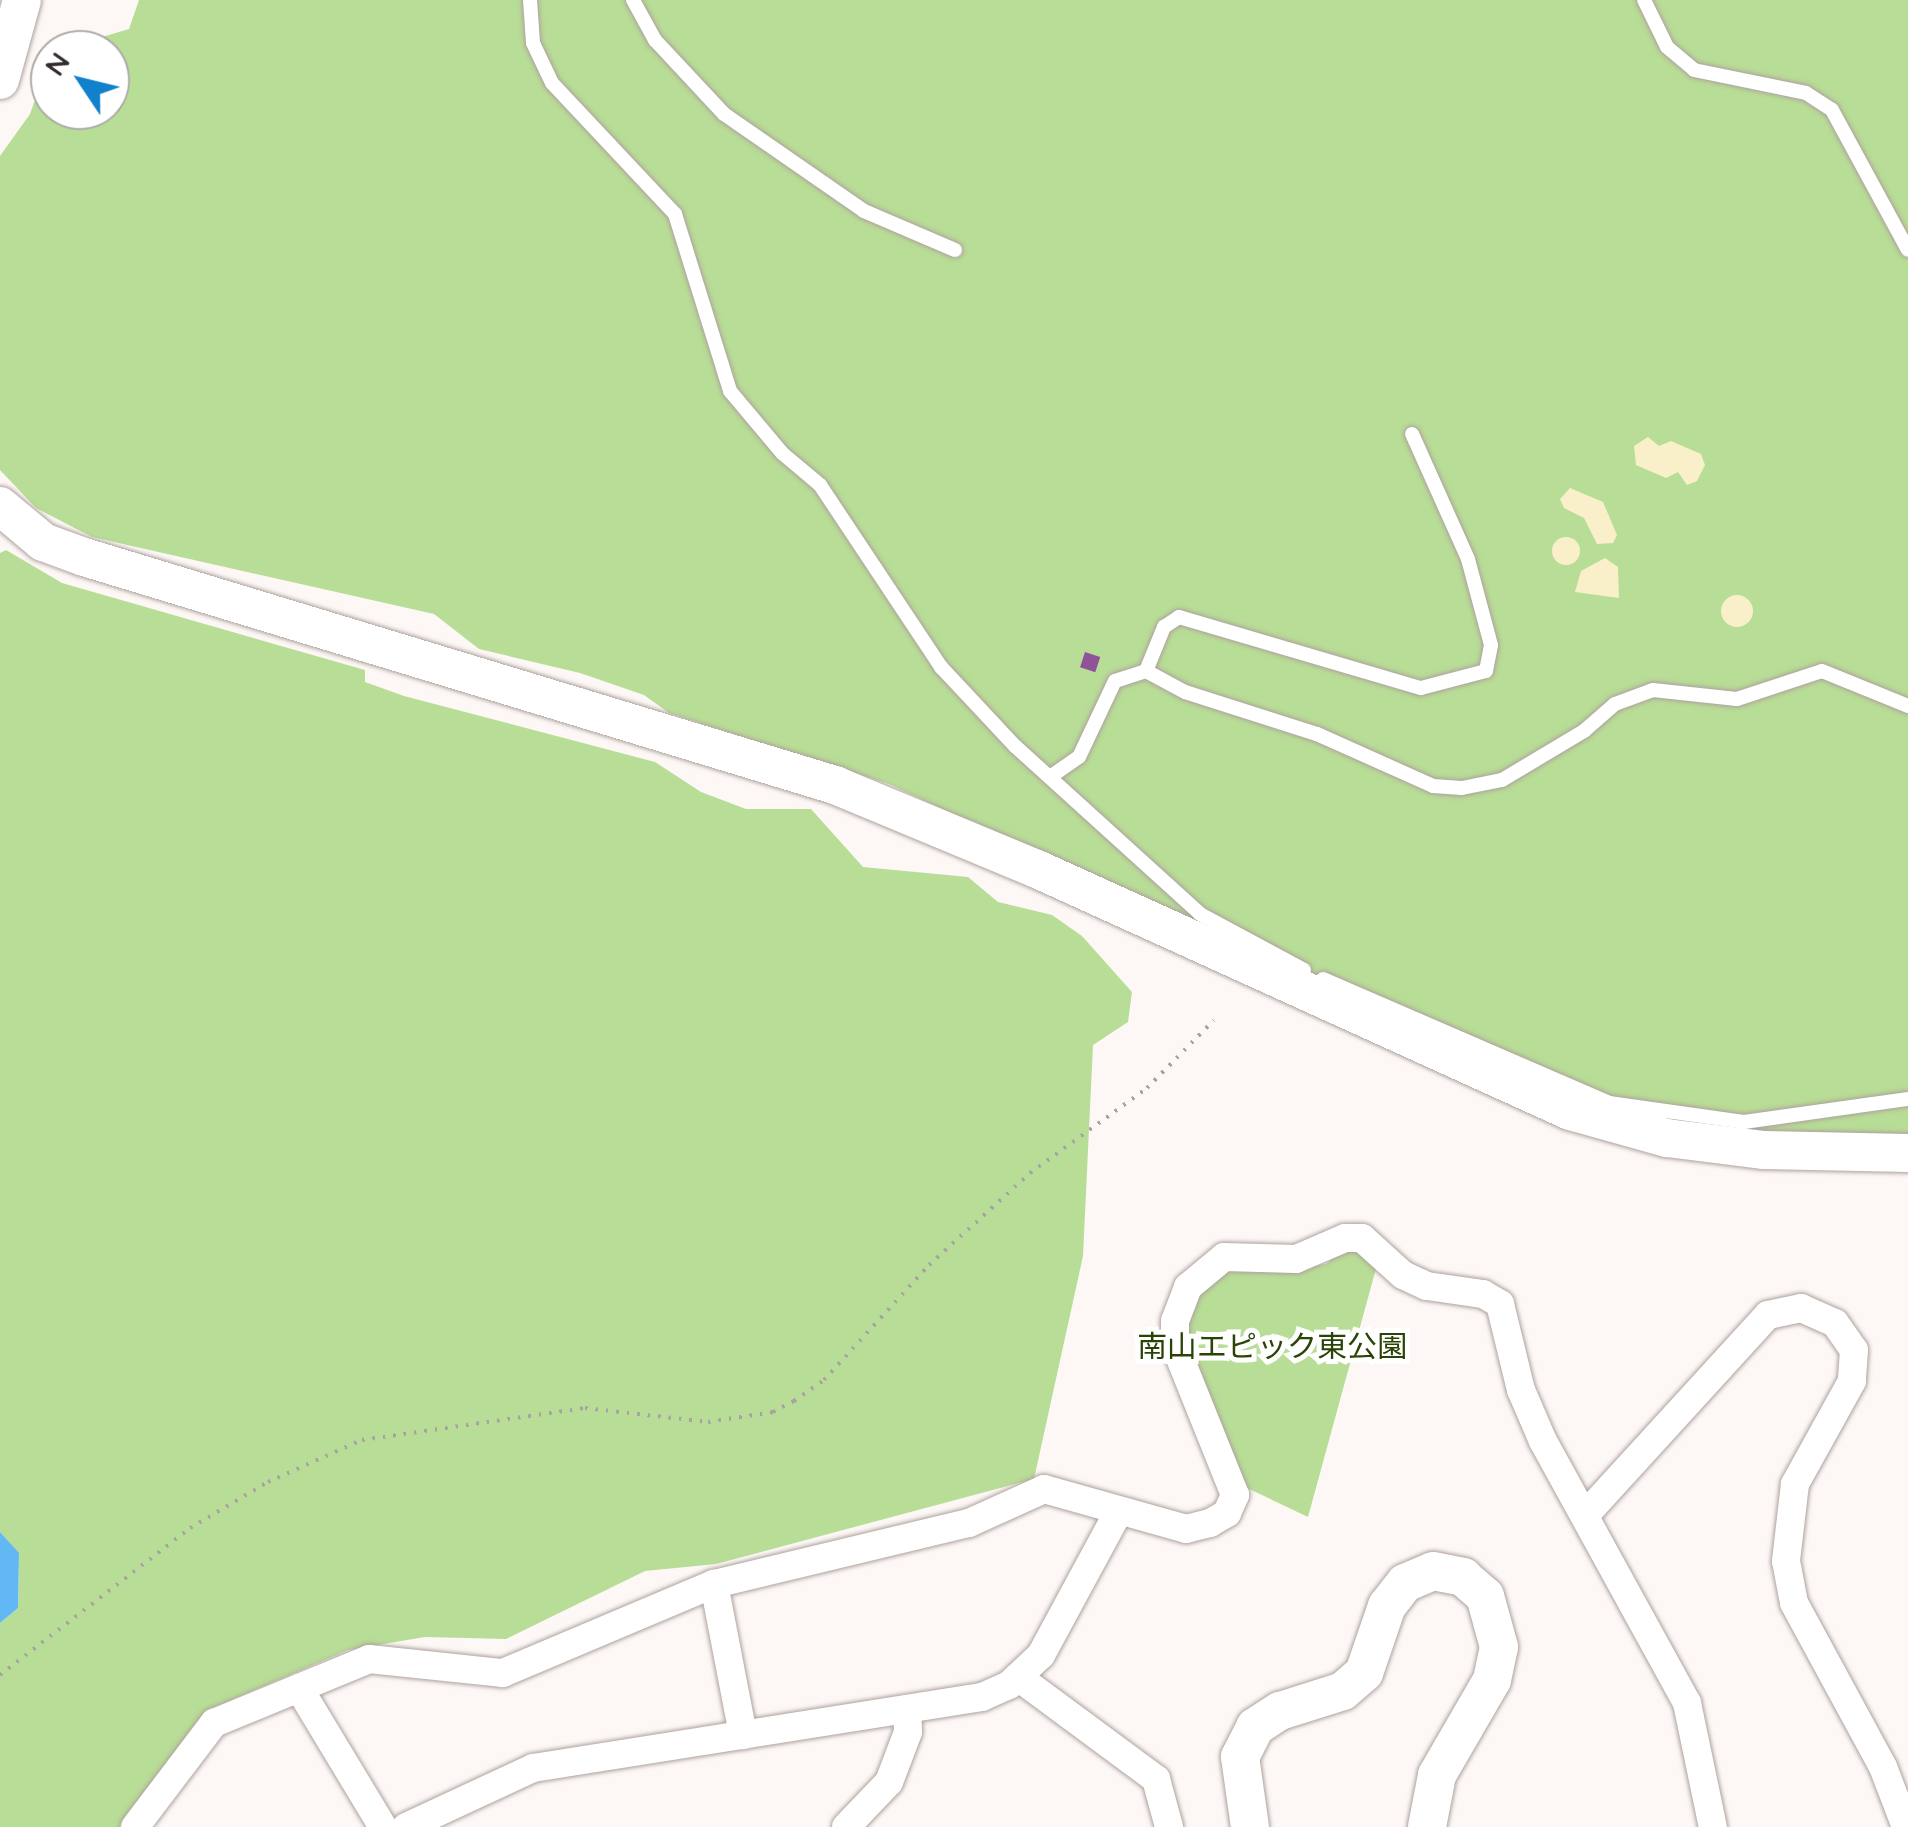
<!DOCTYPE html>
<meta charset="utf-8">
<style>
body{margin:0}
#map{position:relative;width:1908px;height:1827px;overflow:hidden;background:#fdf8f6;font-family:Quicksand,"Noto Sans JP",sans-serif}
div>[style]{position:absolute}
.green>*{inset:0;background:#b8dd96}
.sand>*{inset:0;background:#f9f0ca}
.round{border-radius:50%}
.water>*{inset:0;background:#61b8f4}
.building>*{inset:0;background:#8f5497;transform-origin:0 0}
.path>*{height:4px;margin-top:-2px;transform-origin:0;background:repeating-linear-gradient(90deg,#a8a3a1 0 2.5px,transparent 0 10.5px)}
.roads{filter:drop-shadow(0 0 2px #aea29d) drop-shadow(0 0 2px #aea29d)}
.lane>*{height:14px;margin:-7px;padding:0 7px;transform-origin:7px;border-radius:7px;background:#fff}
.street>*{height:28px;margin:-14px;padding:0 14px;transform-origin:14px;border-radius:14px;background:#fff}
.secondary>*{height:38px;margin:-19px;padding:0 19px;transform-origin:19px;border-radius:19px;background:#fff}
span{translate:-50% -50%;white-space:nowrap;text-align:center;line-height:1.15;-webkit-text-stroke:10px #fff;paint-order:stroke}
.park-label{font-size:30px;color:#2a4406}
.north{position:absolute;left:30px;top:30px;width:100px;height:100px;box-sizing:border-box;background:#fff;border:2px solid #adabaa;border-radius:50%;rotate:305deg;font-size:28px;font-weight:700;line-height:40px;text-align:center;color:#322d2b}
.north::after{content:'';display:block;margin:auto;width:35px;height:45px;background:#1181cb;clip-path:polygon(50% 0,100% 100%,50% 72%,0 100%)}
</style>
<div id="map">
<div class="green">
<i style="clip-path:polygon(139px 0,1908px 0,1908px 1140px,1753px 1138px,1588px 1109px,889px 784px,669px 713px,644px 695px,580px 673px,479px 649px,434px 614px,92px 537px,36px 508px,0 470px,0 156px,30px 114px,50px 58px,50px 110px,110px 110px,110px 50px,58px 50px,129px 29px)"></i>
<i style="clip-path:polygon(6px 550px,62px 583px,365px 670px,365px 682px,404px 696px,655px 762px,701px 792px,746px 809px,811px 809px,863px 867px,968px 877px,998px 902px,1052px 915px,1082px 936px,1132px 992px,1128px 1022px,1093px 1045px,1083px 1256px,1034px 1479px,716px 1564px,645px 1571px,506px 1639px,425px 1637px,348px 1650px,210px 1709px,122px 1827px,0 1827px,0 1623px,18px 1608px,19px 1554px,0 1532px,0 553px)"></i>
<i style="clip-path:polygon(1348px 1245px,1377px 1265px,1308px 1517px,1245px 1487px,1186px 1334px,1198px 1292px,1228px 1266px,1300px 1268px,1326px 1264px)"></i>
</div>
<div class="sand">
<i style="clip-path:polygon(1648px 437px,1659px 446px,1671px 441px,1701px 454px,1705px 465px,1697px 481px,1687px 485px,1678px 472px,1666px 478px,1636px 465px,1634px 446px)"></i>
<i style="clip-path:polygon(1570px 488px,1603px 502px,1617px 535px,1613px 543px,1597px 544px,1584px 518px,1564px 508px,1560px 499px)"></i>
<i class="round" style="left:1552px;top:537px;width:28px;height:28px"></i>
<i style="clip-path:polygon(1605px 558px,1618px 567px,1619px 598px,1575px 592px,1581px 571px)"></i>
<i class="round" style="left:1721px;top:595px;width:32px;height:32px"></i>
</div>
<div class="water">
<i style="clip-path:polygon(0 1532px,19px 1553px,18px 1608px,0 1623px)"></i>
</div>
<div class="building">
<i style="left:1085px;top:652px;width:16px;height:16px;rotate:18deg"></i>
</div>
<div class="path">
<i style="left:0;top:1675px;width:240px;rotate:-37.7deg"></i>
<i style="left:190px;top:1528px;width:91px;rotate:-30.5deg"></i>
<i style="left:268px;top:1482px;width:103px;rotate:-24.1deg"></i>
<i style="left:362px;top:1440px;width:225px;rotate:-8.2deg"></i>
<i style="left:585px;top:1408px;width:124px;rotate:6.5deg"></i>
<i style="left:708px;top:1422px;width:66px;rotate:-8.7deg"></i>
<i style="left:773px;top:1412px;width:24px;rotate:-28deg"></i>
<i style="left:794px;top:1401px;width:37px;rotate:-35deg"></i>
<i style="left:824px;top:1380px;width:156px;rotate:-47.6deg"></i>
<i style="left:929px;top:1265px;width:137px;rotate:-42.3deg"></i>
<i style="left:1030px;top:1173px;width:145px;rotate:-36deg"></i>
<i style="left:1147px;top:1088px;width:95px;rotate:-45.4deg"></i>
</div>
<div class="roads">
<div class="lane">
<i style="left:530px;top:0;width:43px;rotate:86deg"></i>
<i style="left:533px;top:43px;width:44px;rotate:64.6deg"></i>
<i style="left:552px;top:83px;width:180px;rotate:46.8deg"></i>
<i style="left:675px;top:214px;width:185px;rotate:72.7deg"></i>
<i style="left:730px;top:391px;width:81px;rotate:50deg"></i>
<i style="left:782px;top:453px;width:50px;rotate:40.1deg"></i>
<i style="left:820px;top:485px;width:219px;rotate:56.4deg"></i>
<i style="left:941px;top:667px;width:108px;rotate:46.9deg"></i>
<i style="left:1015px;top:746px;width:250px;rotate:42.2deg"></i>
<i style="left:1200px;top:914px;width:118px;rotate:28.3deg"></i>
<i style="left:633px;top:0;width:46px;rotate:61.2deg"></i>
<i style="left:655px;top:40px;width:101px;rotate:47deg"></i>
<i style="left:724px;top:114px;width:170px;rotate:34.7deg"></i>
<i style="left:864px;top:211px;width:99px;rotate:23.2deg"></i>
<i style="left:1644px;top:0;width:52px;rotate:63.9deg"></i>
<i style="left:1667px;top:47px;width:35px;rotate:40deg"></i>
<i style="left:1694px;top:70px;width:114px;rotate:11.6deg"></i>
<i style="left:1806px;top:93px;width:31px;rotate:33deg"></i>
<i style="left:1832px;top:110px;width:159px;rotate:61.5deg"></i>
<i style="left:1146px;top:671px;width:48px;rotate:-67.8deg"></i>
<i style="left:1164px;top:627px;width:18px;rotate:-34deg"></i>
<i style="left:1179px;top:617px;width:252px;rotate:16.4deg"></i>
<i style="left:1421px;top:688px;width:67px;rotate:-14.7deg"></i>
<i style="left:1486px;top:671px;width:26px;rotate:-79deg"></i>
<i style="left:1491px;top:645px;width:89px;rotate:-105deg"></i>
<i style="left:1468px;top:559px;width:137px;rotate:-114.1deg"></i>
<i style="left:1050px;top:777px;width:35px;rotate:-35deg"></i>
<i style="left:1079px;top:757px;width:84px;rotate:-64.7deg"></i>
<i style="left:1115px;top:681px;width:33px;rotate:-18deg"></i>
<i style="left:1146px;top:671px;width:44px;rotate:28.3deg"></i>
<i style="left:1185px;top:692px;width:139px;rotate:17.7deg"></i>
<i style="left:1317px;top:734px;width:127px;rotate:24.1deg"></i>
<i style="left:1433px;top:786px;width:29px;rotate:4deg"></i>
<i style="left:1462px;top:788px;width:41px;rotate:-11.3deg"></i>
<i style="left:1502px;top:780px;width:96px;rotate:-30.9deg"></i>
<i style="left:1584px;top:731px;width:41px;rotate:-41.1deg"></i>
<i style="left:1615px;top:704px;width:40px;rotate:-20.2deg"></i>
<i style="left:1653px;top:690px;width:84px;rotate:6.1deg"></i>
<i style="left:1737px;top:699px;width:89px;rotate:-18.2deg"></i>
<i style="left:1822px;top:671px;width:93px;rotate:22.1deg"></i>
<i style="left:1323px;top:979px;width:312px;rotate:23.4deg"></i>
<i style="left:1609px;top:1103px;width:136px;rotate:8deg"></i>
<i style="left:1744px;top:1122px;width:166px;rotate:-8deg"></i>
</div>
<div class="street">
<i style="left:1587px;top:1513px;width:268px;rotate:-47.6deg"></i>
<i style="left:1768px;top:1315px;width:34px;rotate:-12deg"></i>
<i style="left:1801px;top:1308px;width:37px;rotate:24deg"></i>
<i style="left:1835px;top:1323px;width:33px;rotate:55deg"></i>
<i style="left:1854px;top:1350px;width:31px;rotate:94deg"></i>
<i style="left:1852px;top:1381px;width:118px;rotate:119deg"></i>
<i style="left:1795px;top:1484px;width:78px;rotate:96.7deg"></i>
<i style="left:1786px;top:1561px;width:43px;rotate:79.2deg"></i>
<i style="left:1794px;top:1603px;width:187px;rotate:61.5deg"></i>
<i style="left:1883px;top:1767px;width:64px;rotate:69deg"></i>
<i style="left:714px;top:1584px;width:154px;rotate:79.1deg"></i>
<i style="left:1018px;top:1677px;width:172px;rotate:36.5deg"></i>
<i style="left:1156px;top:1779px;width:50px;rotate:74.8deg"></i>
<i style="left:299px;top:1688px;width:162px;rotate:58.9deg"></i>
<i style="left:135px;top:1827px;width:131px;rotate:-52.8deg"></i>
<i style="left:214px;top:1723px;width:168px;rotate:-22.4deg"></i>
<i style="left:369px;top:1659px;width:135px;rotate:6deg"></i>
<i style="left:503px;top:1673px;width:229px;rotate:-22.9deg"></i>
<i style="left:714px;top:1584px;width:262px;rotate:-13.5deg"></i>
<i style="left:969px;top:1523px;width:82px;rotate:-24.4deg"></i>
<i style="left:1044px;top:1489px;width:148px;rotate:15.7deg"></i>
<i style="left:1186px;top:1529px;width:25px;rotate:-14deg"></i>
<i style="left:1210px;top:1523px;width:20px;rotate:-30deg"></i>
<i style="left:1227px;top:1513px;width:20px;rotate:-66deg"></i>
<i style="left:1235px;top:1495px;width:161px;rotate:-111.9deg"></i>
<i style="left:1175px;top:1346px;width:25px;rotate:-90deg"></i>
<i style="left:1175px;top:1321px;width:36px;rotate:-69deg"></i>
<i style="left:1188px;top:1287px;width:47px;rotate:-39.8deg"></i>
<i style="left:1224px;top:1257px;width:72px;rotate:1.6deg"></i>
<i style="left:1296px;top:1259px;width:53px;rotate:-23.2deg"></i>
<i style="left:1345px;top:1238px;width:17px"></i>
<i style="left:1362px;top:1238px;width:55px;rotate:42.1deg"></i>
<i style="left:1403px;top:1275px;width:26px;rotate:25deg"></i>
<i style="left:1427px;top:1286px;width:57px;rotate:8.1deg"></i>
<i style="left:1483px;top:1294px;width:20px;rotate:30deg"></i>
<i style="left:1500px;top:1304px;width:89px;rotate:76.3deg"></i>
<i style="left:1521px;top:1390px;width:56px;rotate:66.7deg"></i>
<i style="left:1543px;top:1441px;width:299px;rotate:61.2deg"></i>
<i style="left:1687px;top:1703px;width:127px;rotate:78.2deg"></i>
<i style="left:406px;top:1827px;width:140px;rotate:-24.9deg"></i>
<i style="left:533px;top:1768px;width:455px;rotate:-9deg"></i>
<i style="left:982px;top:1697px;width:30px;rotate:-24deg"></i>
<i style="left:1009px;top:1685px;width:44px;rotate:-43.2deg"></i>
<i style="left:1041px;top:1655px;width:164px;rotate:-61.6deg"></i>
<i style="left:846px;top:1827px;width:62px;rotate:-46.3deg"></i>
<i style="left:889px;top:1782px;width:53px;rotate:-69.2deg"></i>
<i style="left:908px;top:1732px;width:23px;rotate:-92deg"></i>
</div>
<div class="secondary">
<i style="left:0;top:80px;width:83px;rotate:-74.6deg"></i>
<i style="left:0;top:506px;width:56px;rotate:39.9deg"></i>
<i style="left:43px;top:542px;width:44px;rotate:20.1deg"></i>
<i style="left:84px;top:557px;width:785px;rotate:16.89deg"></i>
<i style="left:835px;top:785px;width:219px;rotate:22.6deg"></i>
<i style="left:1037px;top:869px;width:585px;rotate:24.42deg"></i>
<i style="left:1570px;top:1111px;width:101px;rotate:15.6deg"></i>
<i style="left:1667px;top:1138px;width:98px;rotate:7.1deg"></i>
<i style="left:1764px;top:1150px;width:144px;rotate:1.2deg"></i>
<i style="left:1250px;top:1827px;width:71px;rotate:-98.1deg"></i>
<i style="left:1240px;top:1757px;width:34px;rotate:-63deg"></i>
<i style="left:1255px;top:1727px;width:30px;rotate:-33deg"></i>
<i style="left:1280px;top:1711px;width:66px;rotate:-17.6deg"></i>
<i style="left:1343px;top:1691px;width:28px;rotate:-41deg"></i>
<i style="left:1364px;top:1673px;width:71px;rotate:-71.1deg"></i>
<i style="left:1387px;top:1606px;width:29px;rotate:-52deg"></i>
<i style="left:1405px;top:1583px;width:30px;rotate:-23deg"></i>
<i style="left:1433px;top:1571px;width:31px;rotate:11deg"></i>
<i style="left:1463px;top:1577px;width:29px;rotate:41deg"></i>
<i style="left:1485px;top:1596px;width:53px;rotate:74.6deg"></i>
<i style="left:1499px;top:1647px;width:34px;rotate:102deg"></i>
<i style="left:1492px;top:1680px;width:110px;rotate:120.1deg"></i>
<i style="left:1437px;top:1775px;width:53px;rotate:100.9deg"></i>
</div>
</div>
<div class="park-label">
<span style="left:1272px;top:1346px">南山エピック東公園</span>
</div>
<div class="north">N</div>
</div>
